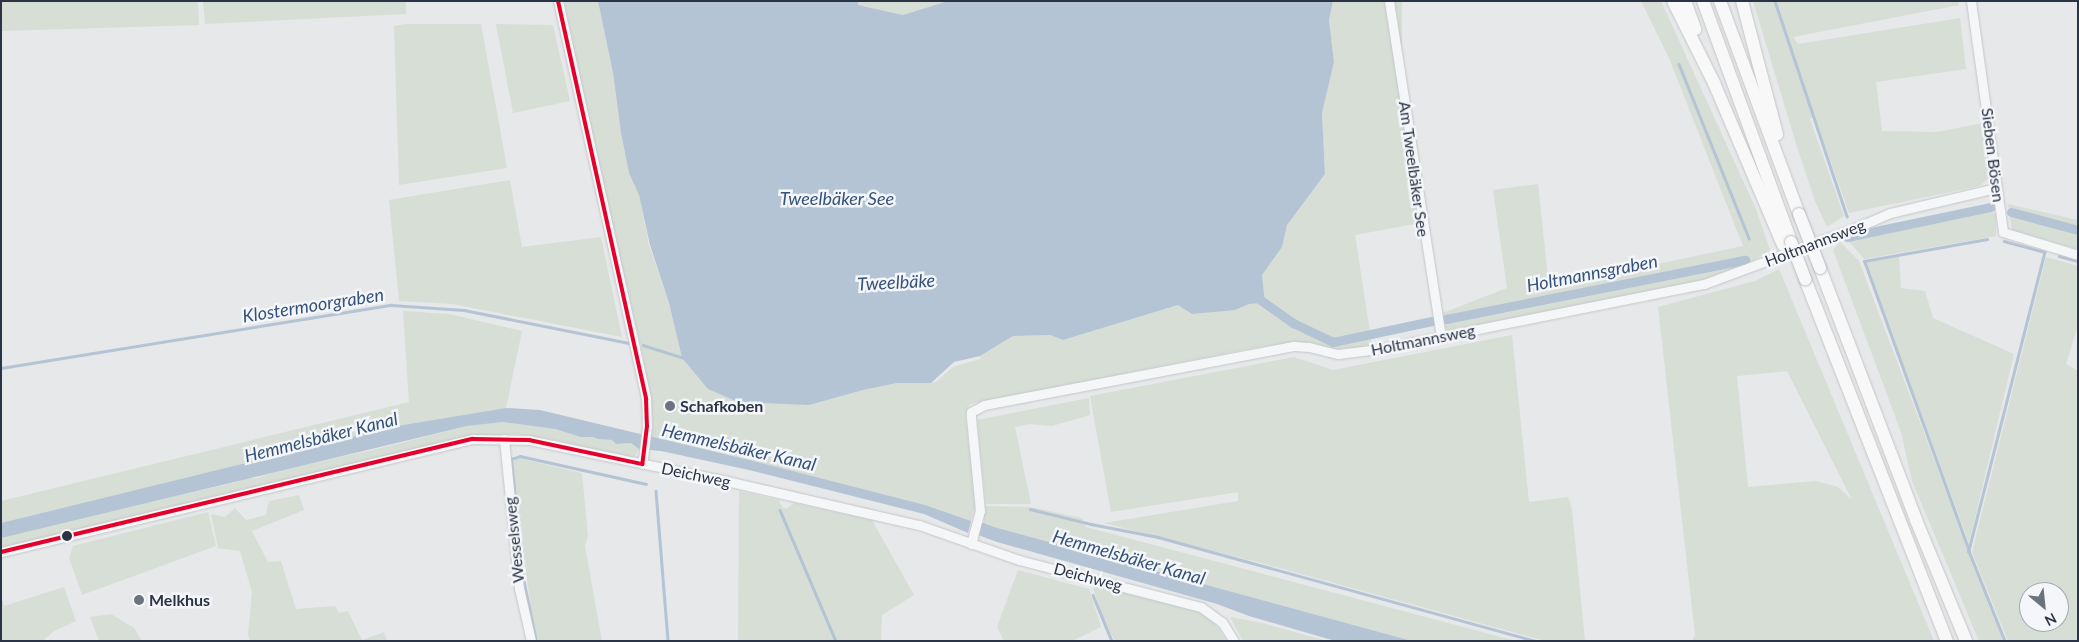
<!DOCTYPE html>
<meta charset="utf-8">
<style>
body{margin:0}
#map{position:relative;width:2079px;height:642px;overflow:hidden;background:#e6e8ea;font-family:Lato,sans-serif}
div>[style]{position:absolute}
.green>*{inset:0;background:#d6ded6;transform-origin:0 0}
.water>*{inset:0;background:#b4c4d5}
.stream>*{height:2.5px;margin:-1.25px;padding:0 1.25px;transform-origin:1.25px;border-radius:1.25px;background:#b4c4d5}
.canal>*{height:9px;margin:-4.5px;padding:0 4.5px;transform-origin:4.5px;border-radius:4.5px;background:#b4c4d5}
.roads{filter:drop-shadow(0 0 1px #c4c6c8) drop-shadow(0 0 1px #c4c6c8)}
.minor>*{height:9px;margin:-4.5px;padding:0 4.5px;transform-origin:4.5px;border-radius:4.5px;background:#f5f6f7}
.highway>*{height:12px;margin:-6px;padding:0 6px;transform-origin:6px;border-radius:6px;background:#f8f8f8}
.bridges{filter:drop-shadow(0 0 1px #b8bbbf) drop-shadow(0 0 1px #b8bbbf)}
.highway-bridge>*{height:12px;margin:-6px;padding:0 6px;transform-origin:6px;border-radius:6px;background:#f8f8f8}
.bus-1>*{height:4px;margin:-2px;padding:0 2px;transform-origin:2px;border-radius:2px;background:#e4002b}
.dots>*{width:14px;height:14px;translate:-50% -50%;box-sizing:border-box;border:2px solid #f4f6f9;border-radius:50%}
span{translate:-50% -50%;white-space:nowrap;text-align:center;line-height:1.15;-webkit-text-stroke:5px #f4f6f9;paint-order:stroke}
.street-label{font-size:16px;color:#2b3445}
.poi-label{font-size:16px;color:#2b3445;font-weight:700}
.left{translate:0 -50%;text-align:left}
.water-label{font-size:18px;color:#34527a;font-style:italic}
.frame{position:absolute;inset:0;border:2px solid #2b3445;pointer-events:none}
.north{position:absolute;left:2019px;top:582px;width:50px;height:50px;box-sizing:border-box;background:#f4f6f9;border:1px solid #a4a8b1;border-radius:50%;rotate:152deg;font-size:14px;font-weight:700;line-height:20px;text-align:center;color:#2b3445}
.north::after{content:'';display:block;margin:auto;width:18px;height:22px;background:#6c737f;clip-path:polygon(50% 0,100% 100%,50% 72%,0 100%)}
</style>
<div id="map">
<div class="green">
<i style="clip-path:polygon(1px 1px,198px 1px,199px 25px,1px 31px)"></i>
<i style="clip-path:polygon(203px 1px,406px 1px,406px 14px,205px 24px)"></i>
<i style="clip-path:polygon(564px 1px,598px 1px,613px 73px,621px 133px,629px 173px,639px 195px,649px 245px,669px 303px,682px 358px,863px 390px,897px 383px,931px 383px,936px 382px,953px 367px,980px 359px,980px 356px,1013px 336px,1050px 335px,1063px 340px,1178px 305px,1235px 310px,1249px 304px,1265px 303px,1262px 275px,1282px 247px,1287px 225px,1325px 174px,1322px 113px,1334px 62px,1329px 20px,1333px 1px,1387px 1px,1420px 223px,1355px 235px,1372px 345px,1340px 351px,1296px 343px,1263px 346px,970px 404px,965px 415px,976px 504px,971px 521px,925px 505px,651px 437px,653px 423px,643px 356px,613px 233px)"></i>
<i style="clip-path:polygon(858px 1px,948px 1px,903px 15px,858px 5px)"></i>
<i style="left:1392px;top:1px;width:10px;height:201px"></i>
<i style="clip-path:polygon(1641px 1px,1661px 1px,1756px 209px,1770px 250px,1749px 263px,1707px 279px,1450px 332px,1444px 326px,1440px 314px,1507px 288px,1493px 190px,1538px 184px,1549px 287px,1743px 246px,1669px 58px)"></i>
<i style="clip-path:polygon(1753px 1px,1958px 1px,1959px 5px,1793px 37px,1798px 44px,1960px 18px,1966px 69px,1876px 82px,1882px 131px,1937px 132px,1983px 123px,1988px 179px,1979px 186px,1849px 213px,1814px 115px,1810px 119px,1844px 216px,1827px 227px,1815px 201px,1798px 150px)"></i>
<i style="clip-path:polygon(406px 24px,481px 24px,507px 168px,399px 185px,394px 26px)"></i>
<i style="clip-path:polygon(496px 24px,553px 25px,570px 101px,513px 113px)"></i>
<i style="clip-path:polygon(510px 180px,522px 247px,601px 237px,622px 337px,452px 304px,399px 301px,389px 200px)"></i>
<i style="clip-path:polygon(2008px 204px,2078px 220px,2078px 249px,2012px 230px)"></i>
<i style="clip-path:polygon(1990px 211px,1996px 214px,1996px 236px,1864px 259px,1848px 240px)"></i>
<i style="clip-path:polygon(1840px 242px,1859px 261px,2003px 641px,1979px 641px,1912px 481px,1901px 432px,1833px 250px)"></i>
<i style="clip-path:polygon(1899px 257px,1901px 288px,1925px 291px,1933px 318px,2014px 354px,1969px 543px,1865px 262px)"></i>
<i style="clip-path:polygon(evenodd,2046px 257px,2078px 266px,2078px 325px,2066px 364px,2078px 371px,2078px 641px,2008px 641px,1972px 552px,2046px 257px,2029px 592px,2059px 592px,2059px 622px,2029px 622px,2029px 592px)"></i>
<i style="clip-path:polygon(evenodd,1779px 269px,1934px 641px,1692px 641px,1695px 635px,1658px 307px,1755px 281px,1779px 269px,1787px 371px,1851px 498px,1851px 499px,1838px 487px,1816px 481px,1748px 487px,1737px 376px,1787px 371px)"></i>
<i style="clip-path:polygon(403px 311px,449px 314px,522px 331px,506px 408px,397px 426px,1px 523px,1px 501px,409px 402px)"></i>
<i style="clip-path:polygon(1512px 335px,1529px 502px,1568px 497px,1572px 509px,1585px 641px,1545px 641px,1257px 562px,1104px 523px,1238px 501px,1238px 492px,1111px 512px,1090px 396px,1294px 357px,1333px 370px)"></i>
<i style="clip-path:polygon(1089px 398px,1090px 415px,1052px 426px,1030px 424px,1015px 427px,1031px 504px,986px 504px,977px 420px)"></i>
<i style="clip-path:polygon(503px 422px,555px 429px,581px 437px,593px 437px,598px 439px,612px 440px,616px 444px,631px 443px,639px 449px,634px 457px,628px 457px,546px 438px,514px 434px,471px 437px,1px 548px,1px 538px,7px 535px,237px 482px,242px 478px,258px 478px,278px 471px,381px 448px,467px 426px)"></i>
<i style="clip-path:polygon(518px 458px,582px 473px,588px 536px,585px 546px,602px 641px,539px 641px,532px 615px,520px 529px,513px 462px)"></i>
<i style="clip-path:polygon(739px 491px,779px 500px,782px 507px,786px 509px,794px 503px,872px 520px,914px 595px,882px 615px,881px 641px,738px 641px)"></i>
<i style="clip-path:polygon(299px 495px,304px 510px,252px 531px,268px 562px,281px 561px,296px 609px,335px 606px,339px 613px,348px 611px,362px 640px,384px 632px,387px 641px,250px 641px,248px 635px,252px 592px,240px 551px,218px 548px,211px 514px,225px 517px,235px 508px,246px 520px,266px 515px,269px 501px)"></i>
<i style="clip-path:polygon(983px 506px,1030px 507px,1082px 518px,1086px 527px,1516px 641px,1412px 641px,994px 527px,984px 523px)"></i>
<i style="clip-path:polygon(208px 512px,216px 546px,82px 595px,69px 558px,73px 546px)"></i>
<i style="clip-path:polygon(1018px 570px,1089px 589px,1101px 627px,1072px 641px,1004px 641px,997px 627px)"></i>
<i style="clip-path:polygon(1092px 585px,1197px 611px,1209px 617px,1220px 630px,1226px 641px,1115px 641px,1104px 621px)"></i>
<i style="clip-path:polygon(64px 587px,76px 621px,54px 631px,43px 641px,1px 641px,1px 596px,4px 606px)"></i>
<i style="clip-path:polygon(111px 614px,134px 628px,142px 641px,99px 641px,90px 617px)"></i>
<i style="clip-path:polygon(1230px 617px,1258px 622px,1327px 641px,1243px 641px)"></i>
</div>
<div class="water">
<i style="clip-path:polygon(598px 1px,858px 1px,858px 5px,903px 15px,948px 1px,1333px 1px,1329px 20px,1334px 62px,1322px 113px,1325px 174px,1287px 225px,1282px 247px,1262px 275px,1265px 303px,1249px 304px,1235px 310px,1192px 314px,1178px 305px,1063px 340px,1050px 335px,1013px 336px,980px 356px,954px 362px,931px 383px,897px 383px,863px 390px,809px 405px,738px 402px,708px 389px,682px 358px,669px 303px,650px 245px,639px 195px,629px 173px,621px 133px,613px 73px)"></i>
<i style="clip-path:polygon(506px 408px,540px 410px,749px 460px,925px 505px,971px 521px,968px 533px,924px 514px,749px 470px,661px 451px,639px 449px,631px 443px,616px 444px,612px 440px,598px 439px,593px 437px,581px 437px,555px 429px,503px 422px,467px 426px,1px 538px,1px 523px,397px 426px)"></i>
<i style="clip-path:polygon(981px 523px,984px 523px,994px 527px,1412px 641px,1335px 641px,1249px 616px,1217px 604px,997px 542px,978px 535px)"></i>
</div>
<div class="stream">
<i style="left:1775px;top:1px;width:227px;rotate:71.5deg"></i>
<i style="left:1679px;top:64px;width:188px;rotate:68.1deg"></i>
<i style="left:2004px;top:241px;width:42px;rotate:15deg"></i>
<i style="left:2045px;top:252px;width:309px;rotate:104.3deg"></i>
<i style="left:1969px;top:551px;width:97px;rotate:68.2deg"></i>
<i style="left:2059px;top:256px;width:20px;rotate:15deg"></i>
<i style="left:643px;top:345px;width:43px;rotate:17.6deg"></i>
<i style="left:1px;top:368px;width:395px;rotate:-9.2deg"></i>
<i style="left:391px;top:305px;width:73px;rotate:3.9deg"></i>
<i style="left:464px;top:310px;width:168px;rotate:11.3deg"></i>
<i style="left:656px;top:491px;width:150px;rotate:85.4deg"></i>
<i style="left:1030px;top:509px;width:63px;rotate:13.8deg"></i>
<i style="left:1091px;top:524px;width:68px;rotate:11deg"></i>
<i style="left:1158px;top:537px;width:391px;rotate:15.4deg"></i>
<i style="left:780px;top:510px;width:142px;rotate:66.9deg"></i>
<i style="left:1969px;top:551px;width:308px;rotate:-109.9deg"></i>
<i style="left:1864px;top:261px;width:125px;rotate:-10.1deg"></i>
<i style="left:1093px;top:595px;width:50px;rotate:67.6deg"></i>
<i style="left:536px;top:641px;width:63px;rotate:-101.8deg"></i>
<i style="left:523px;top:579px;width:121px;rotate:-95.7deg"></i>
<i style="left:511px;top:459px;width:9px;rotate:-18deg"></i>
<i style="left:520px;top:456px;width:129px;rotate:12.5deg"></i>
</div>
<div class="canal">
<i style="left:2011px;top:212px;width:69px;rotate:15deg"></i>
<i style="left:1847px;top:237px;width:147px;rotate:-11.8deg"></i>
<i style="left:1255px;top:296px;width:47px;rotate:35.4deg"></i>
<i style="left:1293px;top:323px;width:44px;rotate:25.4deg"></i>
<i style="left:1333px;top:342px;width:101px;rotate:-12deg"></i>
<i style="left:1446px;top:319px;width:305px;rotate:-11.2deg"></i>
</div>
<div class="roads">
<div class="minor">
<i style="left:558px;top:1px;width:408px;rotate:77.5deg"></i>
<i style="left:646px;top:399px;width:27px;rotate:88deg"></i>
<i style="left:647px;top:426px;width:38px;rotate:97deg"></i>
<i style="left:1389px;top:1px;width:340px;rotate:81.2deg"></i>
<i style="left:1971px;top:1px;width:233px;rotate:82.1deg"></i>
<i style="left:2003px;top:232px;width:78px;rotate:17deg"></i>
<i style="left:504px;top:439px;width:150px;rotate:84.3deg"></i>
<i style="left:519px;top:588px;width:54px;rotate:77.2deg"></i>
<i style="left:971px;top:544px;width:34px;rotate:-75deg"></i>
<i style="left:980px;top:511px;width:94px;rotate:-95.5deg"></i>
<i style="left:971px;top:417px;width:5px;rotate:-90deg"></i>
<i style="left:971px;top:412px;width:15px;rotate:-28deg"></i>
<i style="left:984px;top:405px;width:316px;rotate:-10.8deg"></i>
<i style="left:1294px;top:346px;width:15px;rotate:4deg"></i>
<i style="left:1309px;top:347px;width:30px;rotate:14deg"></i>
<i style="left:1338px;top:354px;width:35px;rotate:-7deg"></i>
<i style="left:1373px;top:350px;width:338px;rotate:-11.3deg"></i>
<i style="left:1704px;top:284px;width:159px;rotate:-20.3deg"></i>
<i style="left:1853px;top:229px;width:40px;rotate:-23.4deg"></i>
<i style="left:1890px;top:213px;width:109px;rotate:-13.3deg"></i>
<i style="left:1px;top:552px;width:485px;rotate:-13.5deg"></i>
<i style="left:473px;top:439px;width:56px;rotate:1deg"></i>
<i style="left:529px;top:440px;width:197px;rotate:11.7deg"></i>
<i style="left:722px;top:480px;width:202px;rotate:12.9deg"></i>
<i style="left:919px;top:525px;width:106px;rotate:19.3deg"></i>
<i style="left:1019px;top:560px;width:188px;rotate:14.5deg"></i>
<i style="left:1201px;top:607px;width:26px;rotate:36deg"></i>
<i style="left:1222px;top:622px;width:22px;rotate:58deg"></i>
</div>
<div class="highway">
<i style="left:1673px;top:1px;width:92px;rotate:63.4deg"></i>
<i style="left:1714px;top:83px;width:176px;rotate:66.9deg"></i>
<i style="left:1685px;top:1px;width:30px;rotate:70deg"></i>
<i style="left:1703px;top:1px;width:257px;rotate:69.9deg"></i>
<i style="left:1720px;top:1px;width:227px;rotate:69.7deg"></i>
<i style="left:1742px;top:1px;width:138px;rotate:75.3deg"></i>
<i style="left:1820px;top:268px;width:270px;rotate:69.1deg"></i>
<i style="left:1916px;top:520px;width:131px;rotate:67.5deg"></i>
<i style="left:1805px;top:279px;width:389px;rotate:68.6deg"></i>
</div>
</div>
<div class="bridges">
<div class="highway-bridge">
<i style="left:1799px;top:214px;width:58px;rotate:68.7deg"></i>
<i style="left:1791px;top:242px;width:40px;rotate:69deg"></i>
</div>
</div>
<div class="bus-1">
<i style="left:558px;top:1px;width:408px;rotate:77.5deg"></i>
<i style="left:646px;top:399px;width:27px;rotate:88deg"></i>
<i style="left:647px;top:426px;width:38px;rotate:97deg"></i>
<i style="left:1px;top:552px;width:485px;rotate:-13.5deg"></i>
<i style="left:473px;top:439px;width:56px;rotate:1deg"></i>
<i style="left:529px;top:440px;width:116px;rotate:12deg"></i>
</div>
<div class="dots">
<i style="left:670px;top:406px;background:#6c737f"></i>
<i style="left:67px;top:536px;background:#2b3445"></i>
<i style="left:139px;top:600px;background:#6c737f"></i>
</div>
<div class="street-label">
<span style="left:1993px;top:155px;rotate:83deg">Sieben Bösen</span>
<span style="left:1414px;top:169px;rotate:82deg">Am Tweelbäker See</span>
<span style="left:1815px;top:243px;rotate:-21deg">Holtmannsweg</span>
<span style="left:1423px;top:340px;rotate:-11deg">Holtmannsweg</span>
<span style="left:696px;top:475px;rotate:12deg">Deichweg</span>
<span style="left:514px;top:540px;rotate:-96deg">Wesselsweg</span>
<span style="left:1088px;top:577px;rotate:15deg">Deichweg</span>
</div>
<div class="poi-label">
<span class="left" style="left:680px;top:406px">Schafkoben</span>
<span class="left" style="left:149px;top:600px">Melkhus</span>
</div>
<div class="water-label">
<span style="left:837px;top:198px">Tweelbäker See</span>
<span style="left:1592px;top:273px;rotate:-11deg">Holtmannsgraben</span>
<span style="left:896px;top:282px;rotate:-3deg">Tweelbäke</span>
<span style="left:313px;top:305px;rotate:-9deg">Klostermoorgraben</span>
<span style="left:321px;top:437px;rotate:-14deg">Hemmelsbäker Kanal</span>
<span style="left:739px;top:447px;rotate:13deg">Hemmelsbäker Kanal</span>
<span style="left:1129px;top:557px;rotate:16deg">Hemmelsbäker Kanal</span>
</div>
<div class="frame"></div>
<div class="north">N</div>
</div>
